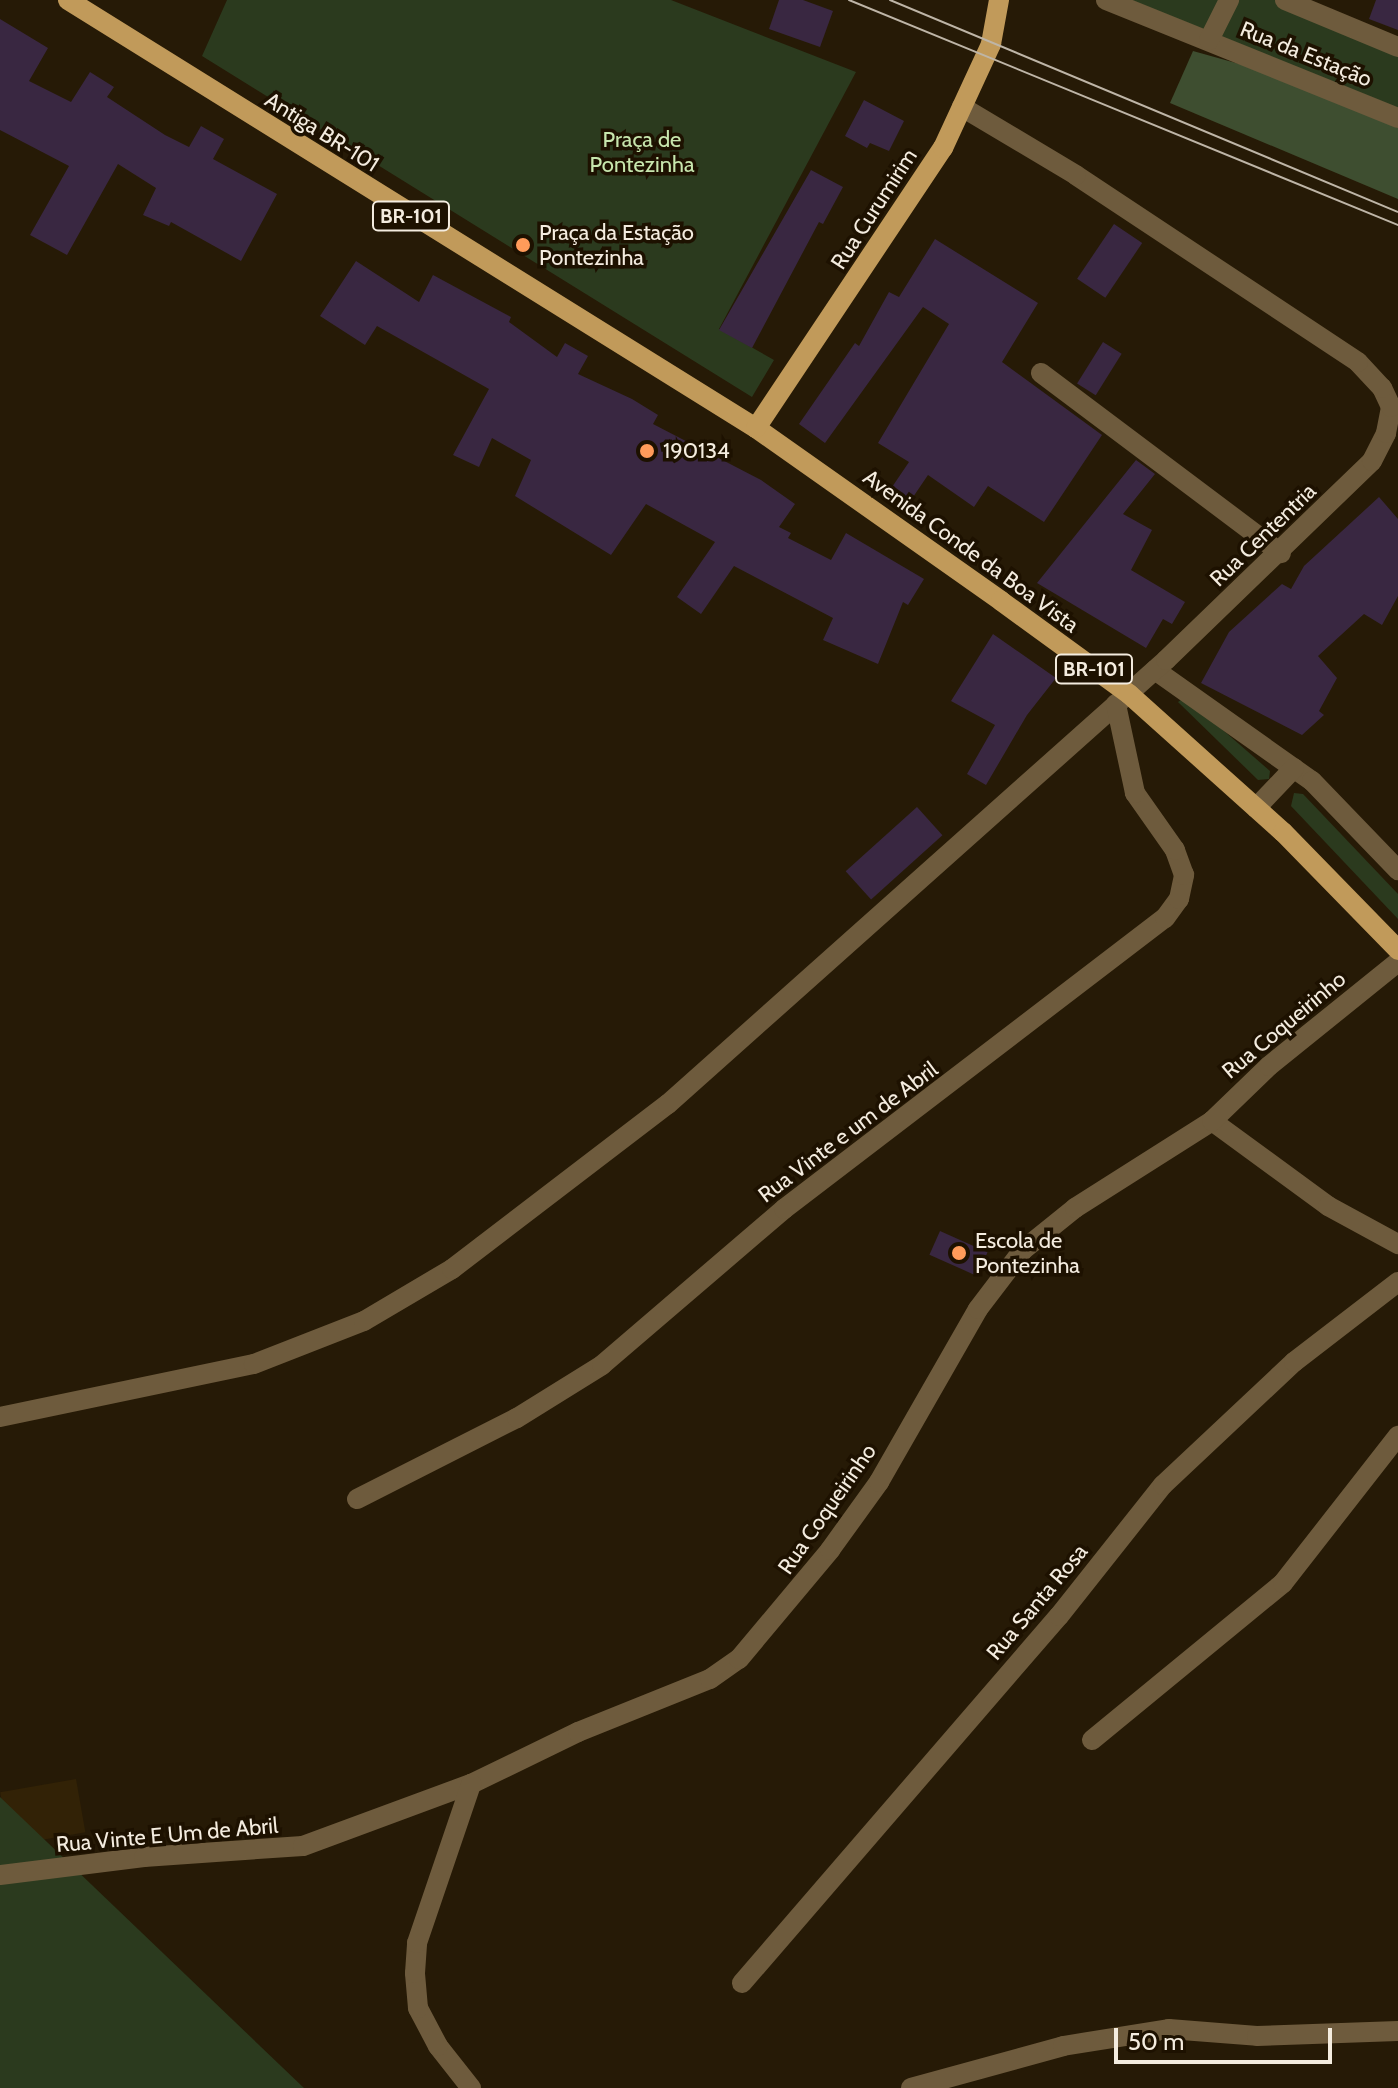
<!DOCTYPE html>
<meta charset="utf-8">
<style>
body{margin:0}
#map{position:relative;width:1398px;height:2088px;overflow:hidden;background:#261a06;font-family:Cabin,sans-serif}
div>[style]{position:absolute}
.built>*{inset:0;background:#322206;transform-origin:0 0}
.green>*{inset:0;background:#2b3a1e}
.forest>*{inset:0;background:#3e4e30}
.building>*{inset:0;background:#392741;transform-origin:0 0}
.street>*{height:20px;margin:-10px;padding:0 10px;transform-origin:10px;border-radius:10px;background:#6e5b3d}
.primary>*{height:20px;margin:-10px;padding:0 10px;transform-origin:10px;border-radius:10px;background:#c19a5a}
.tram>*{height:2px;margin:-1px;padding:0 1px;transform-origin:1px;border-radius:1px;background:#beb5a7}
.dots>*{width:22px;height:22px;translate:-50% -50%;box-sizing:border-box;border:4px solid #1d1100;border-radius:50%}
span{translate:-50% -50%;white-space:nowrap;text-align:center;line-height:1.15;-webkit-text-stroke:7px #1d1100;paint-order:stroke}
.shield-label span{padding:2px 6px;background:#1d1100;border:2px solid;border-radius:6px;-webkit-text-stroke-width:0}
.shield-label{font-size:20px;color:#f4ecdf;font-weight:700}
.street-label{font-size:22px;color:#f4ecdf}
.park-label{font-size:22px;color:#c7e6ad}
.poi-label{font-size:22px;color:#f4ecdf}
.left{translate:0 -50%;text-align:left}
.scale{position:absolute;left:1114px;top:2028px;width:218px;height:36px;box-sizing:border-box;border:4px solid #f4ecdf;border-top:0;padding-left:10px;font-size:24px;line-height:28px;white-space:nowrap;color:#f4ecdf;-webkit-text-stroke:6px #1d1100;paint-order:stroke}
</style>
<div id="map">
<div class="built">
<i style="left:76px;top:1779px;width:54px;height:77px;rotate:80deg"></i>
</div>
<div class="green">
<i style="clip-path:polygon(227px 0,671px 0,856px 72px,719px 329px,774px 360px,752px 397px,202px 56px)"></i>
<i style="clip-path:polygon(1131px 0,1275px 0,1398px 55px,1398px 108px)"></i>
<i style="clip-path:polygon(1185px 697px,1270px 771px,1269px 779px,1258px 780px,1178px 702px)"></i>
<i style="clip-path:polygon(1294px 793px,1303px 794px,1398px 894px,1398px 919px,1291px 806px)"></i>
<i style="clip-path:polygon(0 1797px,304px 2088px,0 2088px)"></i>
</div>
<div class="forest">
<i style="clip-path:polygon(1193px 51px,1261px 70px,1398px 128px,1398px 199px,1170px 103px)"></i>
</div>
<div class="building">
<i style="clip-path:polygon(779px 0,803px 0,833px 11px,820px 47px,769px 29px)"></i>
<i style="clip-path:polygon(1376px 0,1398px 0,1398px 30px,1369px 19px)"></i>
<i style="clip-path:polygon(0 19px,48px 48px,29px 81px,71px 102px,90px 72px,114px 87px,107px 97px,165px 135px,189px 147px,201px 126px,224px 139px,213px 159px,277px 194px,241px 261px,171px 222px,169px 226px,143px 215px,156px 188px,118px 164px,67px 255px,30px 235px,69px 166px,0 130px)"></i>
<i style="clip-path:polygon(864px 100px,904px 121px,889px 151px,870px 143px,867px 148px,845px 136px)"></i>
<i style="clip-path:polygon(811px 170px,843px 187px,823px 224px,819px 222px,752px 348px,719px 330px)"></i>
<i style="left:1114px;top:224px;width:34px;height:66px;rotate:34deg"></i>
<i style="clip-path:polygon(935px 239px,1038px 303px,1002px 362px,1102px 435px,1044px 522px,988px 486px,974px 507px,928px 475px,909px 503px,890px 490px,909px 462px,878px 443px,949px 324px,923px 307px,825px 443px,799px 424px,855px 343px,859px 346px,889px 292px,899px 297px)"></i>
<i style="clip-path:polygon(356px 261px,419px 302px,433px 275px,511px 317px,509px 322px,557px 357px,565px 343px,588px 356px,578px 374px,632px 399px,658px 415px,653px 424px,761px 480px,795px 504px,779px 527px,791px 533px,788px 538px,831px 560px,846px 533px,924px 579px,908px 605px,903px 602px,878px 664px,823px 640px,833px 618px,734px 566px,701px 614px,677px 597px,715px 542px,646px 504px,611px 555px,515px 496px,531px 460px,492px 438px,479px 467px,453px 455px,489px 389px,377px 326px,365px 345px,320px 316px)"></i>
<i style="left:1103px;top:342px;width:22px;height:49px;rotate:32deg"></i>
<i style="clip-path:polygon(1136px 460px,1155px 474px,1123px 514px,1152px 530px,1131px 570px,1185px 602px,1172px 624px,1163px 619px,1146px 648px,1037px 583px)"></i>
<i style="clip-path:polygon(1379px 497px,1398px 519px,1398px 596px,1382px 625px,1364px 614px,1318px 656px,1337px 678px,1319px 711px,1324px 715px,1302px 735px,1201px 683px,1229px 632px,1282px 584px,1291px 589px,1304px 566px)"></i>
<i style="clip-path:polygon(993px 634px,1056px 678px,1027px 715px,986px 785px,967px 774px,995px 725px,951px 701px)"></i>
<i style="left:917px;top:807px;width:38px;height:96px;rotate:48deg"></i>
<i style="left:940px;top:1231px;width:52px;height:26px;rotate:24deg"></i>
</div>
<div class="street">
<i style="left:1106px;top:0;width:315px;rotate:22deg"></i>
<i style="left:1285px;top:0;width:122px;rotate:22.6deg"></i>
<i style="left:1209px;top:40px;width:45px;rotate:-63.4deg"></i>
<i style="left:1041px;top:373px;width:300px;rotate:36.9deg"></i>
<i style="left:1155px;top:670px;width:192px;rotate:35.3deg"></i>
<i style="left:1312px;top:781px;width:124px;rotate:46deg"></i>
<i style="left:1256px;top:808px;width:55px;rotate:-46.5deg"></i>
<i style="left:1212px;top:1121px;width:144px;rotate:36.2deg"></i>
<i style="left:1328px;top:1206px;width:80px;rotate:28.5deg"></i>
<i style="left:0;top:1417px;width:259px;rotate:-11.8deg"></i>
<i style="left:254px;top:1364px;width:118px;rotate:-21.4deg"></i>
<i style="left:364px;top:1321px;width:102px;rotate:-30.6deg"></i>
<i style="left:452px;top:1269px;width:272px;rotate:-37.4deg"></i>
<i style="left:668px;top:1104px;width:667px;rotate:-41.72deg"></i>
<i style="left:1166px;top:660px;width:286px;rotate:-44deg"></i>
<i style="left:1372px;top:461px;width:31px;rotate:-63deg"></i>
<i style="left:1386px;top:433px;width:26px;rotate:-79deg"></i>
<i style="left:1391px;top:407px;width:21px;rotate:-115deg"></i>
<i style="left:1382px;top:388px;width:35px;rotate:-133deg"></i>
<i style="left:1358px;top:362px;width:338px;rotate:-146.5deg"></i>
<i style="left:1076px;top:175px;width:133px;rotate:-149.2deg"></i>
<i style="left:357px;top:1499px;width:179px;rotate:-26.9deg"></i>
<i style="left:517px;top:1418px;width:100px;rotate:-31.9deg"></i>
<i style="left:602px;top:1365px;width:240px;rotate:-40.6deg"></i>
<i style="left:784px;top:1209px;width:479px;rotate:-37.4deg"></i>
<i style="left:1165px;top:918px;width:24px;rotate:-54deg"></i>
<i style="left:1179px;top:899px;width:25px;rotate:-78deg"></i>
<i style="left:1184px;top:875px;width:27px;rotate:-110deg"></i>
<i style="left:1175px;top:850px;width:70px;rotate:-125.1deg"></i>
<i style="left:1135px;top:793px;width:91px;rotate:-102.1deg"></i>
<i style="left:1092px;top:1740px;width:247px;rotate:-39.4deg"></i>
<i style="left:1283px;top:1583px;width:187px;rotate:-52deg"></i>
<i style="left:0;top:1875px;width:145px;rotate:-7.1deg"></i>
<i style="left:144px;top:1857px;width:159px;rotate:-4deg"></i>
<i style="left:303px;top:1846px;width:179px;rotate:-20.3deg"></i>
<i style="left:471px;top:1784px;width:119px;rotate:-25.9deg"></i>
<i style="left:578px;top:1732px;width:142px;rotate:-21.9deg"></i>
<i style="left:710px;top:1679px;width:35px;rotate:-35deg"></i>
<i style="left:739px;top:1659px;width:142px;rotate:-50.1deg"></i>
<i style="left:830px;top:1550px;width:84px;rotate:-54.2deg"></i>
<i style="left:879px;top:1482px;width:199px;rotate:-60.2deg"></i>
<i style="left:978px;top:1309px;width:74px;rotate:-52.7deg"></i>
<i style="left:1023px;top:1250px;width:67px;rotate:-38.9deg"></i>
<i style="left:1075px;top:1208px;width:162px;rotate:-32.4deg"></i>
<i style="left:1212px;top:1121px;width:79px;rotate:-44deg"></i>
<i style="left:1269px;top:1066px;width:166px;rotate:-38.9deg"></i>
<i style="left:742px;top:1983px;width:485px;rotate:-49.2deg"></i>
<i style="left:1059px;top:1616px;width:167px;rotate:-51.6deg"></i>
<i style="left:1163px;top:1485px;width:180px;rotate:-43.2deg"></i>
<i style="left:1294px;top:1362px;width:131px;rotate:-37.6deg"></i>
<i style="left:471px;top:2088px;width:53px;rotate:-128.2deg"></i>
<i style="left:438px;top:2046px;width:43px;rotate:-117.8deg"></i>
<i style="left:418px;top:2008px;width:35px;rotate:-95deg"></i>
<i style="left:415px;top:1973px;width:30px;rotate:-86deg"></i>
<i style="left:417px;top:1943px;width:168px;rotate:-71.2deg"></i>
<i style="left:911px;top:2088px;width:158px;rotate:-15.4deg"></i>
<i style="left:1063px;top:2046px;width:107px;rotate:-9.1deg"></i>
<i style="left:1169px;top:2029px;width:88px;rotate:4.5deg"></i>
<i style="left:1257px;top:2036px;width:141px;rotate:-2deg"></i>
</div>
<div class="primary">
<i style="left:68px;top:0;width:810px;rotate:31.89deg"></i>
<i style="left:756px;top:428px;width:300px;rotate:35.2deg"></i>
<i style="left:1001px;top:601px;width:158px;rotate:36deg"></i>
<i style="left:1129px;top:694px;width:207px;rotate:41.9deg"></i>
<i style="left:1283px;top:832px;width:165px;rotate:45.7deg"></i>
<i style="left:756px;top:428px;width:337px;rotate:-56.3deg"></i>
<i style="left:943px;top:148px;width:115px;rotate:-65.2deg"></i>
<i style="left:991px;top:44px;width:45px;rotate:-79.7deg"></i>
</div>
<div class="tram">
<i style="left:849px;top:0;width:593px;rotate:22.29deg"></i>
<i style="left:890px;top:0;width:550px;rotate:22.65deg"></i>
</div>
<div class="dots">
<i style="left:523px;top:245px;background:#ff9b5a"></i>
<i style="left:647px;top:451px;background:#ff9b5a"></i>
<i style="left:959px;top:1253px;background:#ff9b5a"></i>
</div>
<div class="shield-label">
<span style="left:411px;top:216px">BR-101</span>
<span style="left:1094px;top:669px">BR-101</span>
</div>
<div class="street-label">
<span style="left:1306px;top:54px;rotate:22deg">Rua da Estação</span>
<span style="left:322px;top:132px;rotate:32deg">Antiga BR-101</span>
<span style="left:874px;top:209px;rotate:-57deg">Rua Curumirim</span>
<span style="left:1263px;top:535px;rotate:-44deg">Rua Cententria</span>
<span style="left:971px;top:551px;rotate:36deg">Avenida Conde da Boa Vista</span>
<span style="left:1284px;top:1025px;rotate:-40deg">Rua Coqueirinho</span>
<span style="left:848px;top:1132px;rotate:-37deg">Rua Vinte e um de Abril</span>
<span style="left:827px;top:1509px;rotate:-55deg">Rua Coqueirinho</span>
<span style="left:1037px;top:1602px;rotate:-50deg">Rua Santa Rosa</span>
<span style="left:167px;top:1835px;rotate:-5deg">Rua Vinte E Um de Abril</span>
</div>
<div class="park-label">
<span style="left:642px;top:152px">Praça de<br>Pontezinha</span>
</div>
<div class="poi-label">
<span class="left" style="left:539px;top:245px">Praça da Estação<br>Pontezinha</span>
<span class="left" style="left:663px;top:451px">190134</span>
<span class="left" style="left:975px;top:1253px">Escola de<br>Pontezinha</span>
</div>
<div class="scale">50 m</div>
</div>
